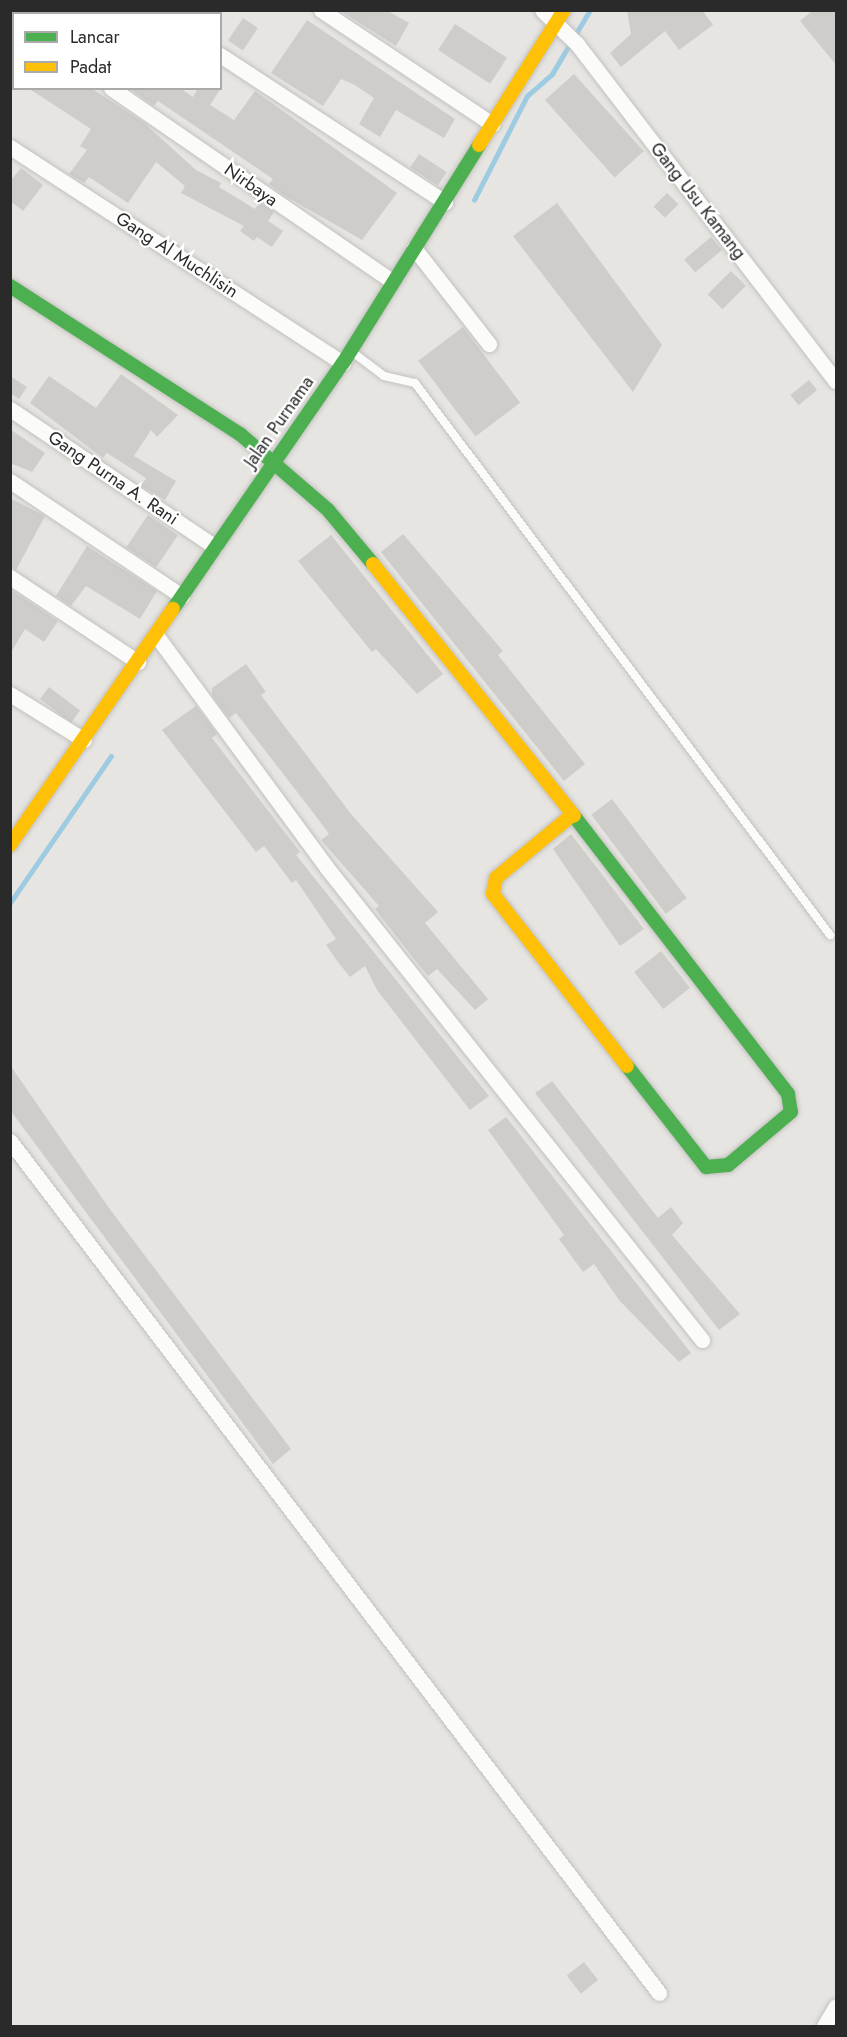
<!DOCTYPE html>
<style>
body{margin:0}
#map{position:relative;width:847px;height:2037px;overflow:hidden;background:#e7e5e1;font-family:Jost,sans-serif}
div>[style]{position:absolute}
.stream>*{height:4.5px;margin:-2.25px;padding:0 2.25px;transform-origin:2.25px;border-radius:2.25px;background:#9dcbe1}
.building>*{inset:0;background:#cfcdca;transform-origin:0 0}
.roads{filter:drop-shadow(0 0 2px #c2c1c0) drop-shadow(0 0 2px #c2c1c0)}
.lane>*{height:8px;margin:-4px;padding:0 4px;transform-origin:4px;border-radius:4px;background:#fbfbfa}
.street>*{height:15px;margin:-7.5px;padding:0 7.5px;transform-origin:7.5px;border-radius:7.5px;background:#fbfbfa}
.fast>*{height:14px;margin:-7px;padding:0 7px;transform-origin:7px;border-radius:7px;background:#4caf50}
.slow>*{height:14px;margin:-7px;padding:0 7px;transform-origin:7px;border-radius:7px;background:#ffc107}
span{translate:-50% -50%;white-space:nowrap;text-align:center;line-height:1.15;-webkit-text-stroke:4.5px #fff;paint-order:stroke}
.street-label{font-size:18px;color:#2a2a2a}
.frame{position:absolute;inset:0;border:12px solid #2a2a2a;pointer-events:none}
.legend{position:absolute;left:12px;top:12px;width:210px;height:78px;box-sizing:border-box;background:#fff;border:2px solid #aaa;margin:0;padding:8px 10px;list-style:none;font-size:18px;color:#2a2a2a}
.legend li{display:flex;align-items:center;gap:12px;height:30px}
.legend b{width:30px;border:2px solid #aaa}
</style>
<div id="map">
<div class="stream">
<i style="left:474px;top:200px;width:117px;rotate:-63deg"></i>
<i style="left:527px;top:96px;width:33px;rotate:-41deg"></i>
<i style="left:552px;top:74px;width:74px;rotate:-59.3deg"></i>
<i style="left:10px;top:903px;width:178px;rotate:-55.5deg"></i>
</div>
<div class="building">
<i style="clip-path:polygon(339px 10px,386px 10px,409px 23px,396px 46px)"></i>
<i style="clip-path:polygon(627px 10px,702px 10px,713px 25px,679px 50px,665px 31px,621px 67px,610px 53px,631px 34px)"></i>
<i style="clip-path:polygon(813px 10px,837px 10px,837px 66px,800px 21px)"></i>
<i style="left:243px;top:18px;width:18px;height:27px;rotate:34deg"></i>
<i style="clip-path:polygon(307px 20px,455px 119px,444px 138px,396px 110px,380px 137px,359px 124px,374px 98px,355px 85px,341px 79px,323px 106px,271px 73px)"></i>
<i style="left:455px;top:24px;width:62px;height:31px;rotate:33deg"></i>
<i style="left:574px;top:74px;width:104px;height:39px;rotate:48deg"></i>
<i style="clip-path:polygon(28px 88px,91px 88px,143px 122px,196px 170px,221px 183px,219px 187px,255px 209px,260px 202px,274px 212px,268px 221px,283px 231px,272px 247px,257px 237px,254px 241px,240px 231px,244px 226px,181px 193px,185px 186px,156px 162px,128px 203px,89px 177px,84px 183px,69px 174px,87px 150px,80px 146px,91px 129px)"></i>
<i style="clip-path:polygon(129px 88px,180px 88px,193px 97px,198px 88px,221px 88px,210px 105px,234px 120px,255px 91px,397px 193px,362px 240px,285px 196px,269px 184px,273px 179px,158px 101px,154px 106px)"></i>
<i style="left:419px;top:154px;width:33px;height:16px;rotate:33deg"></i>
<i style="clip-path:polygon(21px 168px,43px 185px,23px 211px,10px 201px,10px 181px)"></i>
<i style="left:667px;top:193px;width:16px;height:19px;rotate:45deg"></i>
<i style="clip-path:polygon(557px 203px,662px 345px,633px 392px,513px 236px)"></i>
<i style="left:711px;top:237px;width:17px;height:35px;rotate:50deg"></i>
<i style="left:731px;top:271px;width:21px;height:33px;rotate:45deg"></i>
<i style="left:463px;top:327px;width:95px;height:56px;rotate:53deg"></i>
<i style="clip-path:polygon(121px 374px,178px 415px,157px 437px,151px 430px,134px 456px,176px 481px,165px 500px,141px 486px,146px 478px,107px 453px,103px 458px,30px 403px,49px 376px,96px 408px)"></i>
<i style="clip-path:polygon(10px 376px,27px 387px,19px 399px,10px 393px)"></i>
<i style="left:809px;top:380px;width:13px;height:24px;rotate:51deg"></i>
<i style="clip-path:polygon(10px 429px,45px 453px,32px 472px,10px 463px)"></i>
<i style="clip-path:polygon(10px 498px,45px 516px,16px 570px,10px 567px)"></i>
<i style="left:148px;top:515px;width:36px;height:39px;rotate:34deg"></i>
<i style="clip-path:polygon(403px 534px,503px 651px,498px 655px,585px 764px,564px 781px,381px 552px)"></i>
<i style="clip-path:polygon(331px 535px,443px 674px,417px 694px,376px 649px,372px 652px,298px 561px)"></i>
<i style="clip-path:polygon(87px 546px,157px 591px,140px 619px,86px 586px,71px 606px,56px 596px)"></i>
<i style="clip-path:polygon(10px 589px,58px 621px,44px 642px,25px 629px,10px 654px)"></i>
<i style="clip-path:polygon(246px 664px,266px 692px,261px 695px,351px 814px,438px 912px,425px 923px,488px 999px,475px 1010px,437px 969px,428px 976px,414px 959px,375px 909px,379px 906px,321px 840px,329px 834px,315px 815px,236px 713px,229px 718px,212px 695px,212px 688px)"></i>
<i style="left:49px;top:687px;width:39px;height:15px;rotate:37deg"></i>
<i style="clip-path:polygon(196px 706px,217px 734px,212px 738px,300px 852px,296px 855px,489px 1096px,470px 1110px,377px 990px,365px 966px,350px 977px,338px 962px,326px 945px,336px 939px,296px 880px,292px 883px,264px 846px,256px 852px,162px 730px)"></i>
<i style="left:612px;top:799px;width:124px;height:26px;rotate:53deg"></i>
<i style="clip-path:polygon(571px 834px,644px 929px,620px 946px,553px 849px)"></i>
<i style="left:661px;top:951px;width:47px;height:34px;rotate:52deg"></i>
<i style="clip-path:polygon(10px 1065px,109px 1208px,291px 1449px,273px 1464px,10px 1110px)"></i>
<i style="clip-path:polygon(552px 1081px,658px 1218px,671px 1207px,683px 1223px,672px 1235px,740px 1314px,719px 1330px,535px 1093px)"></i>
<i style="clip-path:polygon(506px 1117px,691px 1353px,679px 1362px,619px 1300px,594px 1264px,583px 1272px,559px 1239px,564px 1235px,488px 1130px)"></i>
<i style="left:584px;top:1962px;width:23px;height:22px;rotate:52deg"></i>
</div>
<div class="roads">
<div class="lane">
<i style="left:351px;top:351px;width:41px;rotate:37.1deg"></i>
<i style="left:384px;top:376px;width:32px;rotate:13deg"></i>
<i style="left:415px;top:383px;width:691px;rotate:53.06deg"></i>
</div>
<div class="street">
<i style="left:153px;top:10px;width:6px;rotate:45deg"></i>
<i style="left:321px;top:10px;width:206px;rotate:33.7deg"></i>
<i style="left:542px;top:10px;width:49px;rotate:44.2deg"></i>
<i style="left:577px;top:44px;width:425px;rotate:52.5deg"></i>
<i style="left:51px;top:14px;width:4px;rotate:-63deg"></i>
<i style="left:10px;top:20px;width:4px;rotate:27deg"></i>
<i style="left:220px;top:55px;width:269px;rotate:33.2deg"></i>
<i style="left:111px;top:88px;width:341px;rotate:34.5deg"></i>
<i style="left:10px;top:147px;width:397px;rotate:33deg"></i>
<i style="left:414px;top:248px;width:122px;rotate:52deg"></i>
<i style="left:10px;top:409px;width:247px;rotate:33.9deg"></i>
<i style="left:10px;top:481px;width:207px;rotate:33.8deg"></i>
<i style="left:10px;top:577px;width:154px;rotate:33.6deg"></i>
<i style="left:156px;top:635px;width:289px;rotate:53.7deg"></i>
<i style="left:327px;top:868px;width:603px;rotate:51.53deg"></i>
<i style="left:10px;top:694px;width:87px;rotate:31.9deg"></i>
<i style="left:10px;top:1141px;width:1071px;rotate:52.7deg"></i>
<i style="left:824px;top:2026px;width:23px;rotate:-59deg"></i>
</div>
<div class="fast">
<i style="left:10px;top:286px;width:274px;rotate:32.8deg"></i>
<i style="left:240px;top:434px;width:116px;rotate:40.8deg"></i>
<i style="left:328px;top:510px;width:70px;rotate:50.2deg"></i>
<i style="left:173px;top:609px;width:299px;rotate:-55.4deg"></i>
<i style="left:343px;top:363px;width:257px;rotate:-58deg"></i>
<i style="left:574px;top:816px;width:351px;rotate:52.4deg"></i>
<i style="left:788px;top:1094px;width:18px;rotate:81deg"></i>
<i style="left:791px;top:1112px;width:82px;rotate:139.9deg"></i>
<i style="left:728px;top:1165px;width:22px;rotate:175deg"></i>
<i style="left:706px;top:1167px;width:128px;rotate:-128deg"></i>
</div>
<div class="slow">
<i style="left:479px;top:145px;width:160px;rotate:-57.8deg"></i>
<i style="left:373px;top:564px;width:322px;rotate:51.4deg"></i>
<i style="left:572px;top:815px;width:99px;rotate:140.3deg"></i>
<i style="left:496px;top:878px;width:16px;rotate:101deg"></i>
<i style="left:493px;top:894px;width:218px;rotate:52.1deg"></i>
<i style="left:10px;top:845px;width:287px;rotate:-55.4deg"></i>
</div>
</div>
<div class="street-label">
<span style="left:251px;top:185px;rotate:35deg">Nirbaya</span>
<span style="left:698px;top:201px;rotate:52deg">Gang Usu Kamang</span>
<span style="left:177px;top:255px;rotate:33deg">Gang Al Muchlisin</span>
<span style="left:279px;top:422px;rotate:-55deg">Jalan Purnama</span>
<span style="left:113px;top:478px;rotate:34deg">Gang Purna A. Rani</span>
</div>
<div class="frame"></div>
<ul class="legend">
<li><b style="height:8px;background:#4caf50"></b>Lancar</li>
<li><b style="height:8px;background:#ffc107"></b>Padat</li>
</ul>
</div>
